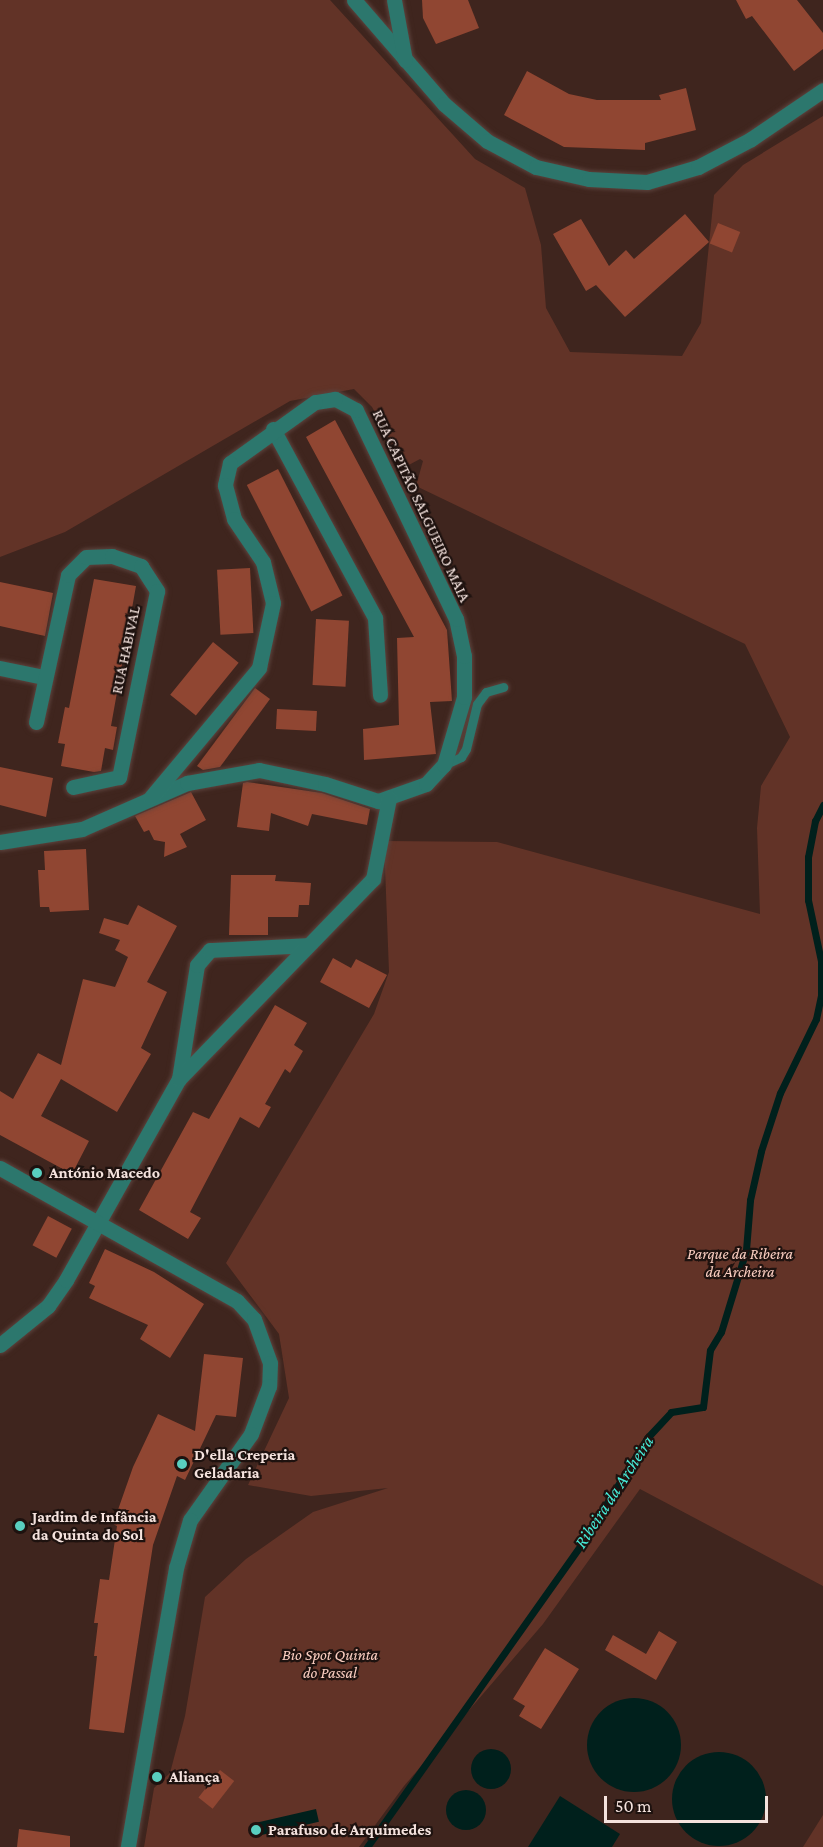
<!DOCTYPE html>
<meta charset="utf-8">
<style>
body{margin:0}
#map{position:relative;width:823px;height:1847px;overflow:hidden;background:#3f251e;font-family:"Crimson Pro",serif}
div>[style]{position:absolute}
.green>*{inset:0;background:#623327}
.water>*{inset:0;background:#00201c;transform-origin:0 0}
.round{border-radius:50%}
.stream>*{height:7px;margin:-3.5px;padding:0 3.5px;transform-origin:3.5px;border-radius:3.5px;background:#00201c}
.building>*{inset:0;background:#904632;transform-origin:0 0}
.roads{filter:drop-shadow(0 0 2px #5c433d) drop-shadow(0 0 2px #5c433d)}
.service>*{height:9px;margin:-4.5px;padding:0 4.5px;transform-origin:4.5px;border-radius:4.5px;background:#2c776d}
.minor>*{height:15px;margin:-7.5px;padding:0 7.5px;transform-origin:7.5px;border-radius:7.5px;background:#2c776d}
.tertiary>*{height:15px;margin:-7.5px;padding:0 7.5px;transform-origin:7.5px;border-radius:7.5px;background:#2c776d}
.dots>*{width:16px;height:16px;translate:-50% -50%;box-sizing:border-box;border:3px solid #1e120f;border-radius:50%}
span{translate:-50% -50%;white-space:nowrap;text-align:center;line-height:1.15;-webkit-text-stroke:4.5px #1e120f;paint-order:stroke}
.street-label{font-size:16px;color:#f5e3de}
.poi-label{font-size:16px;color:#f5e3de;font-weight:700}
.left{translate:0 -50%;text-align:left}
.park-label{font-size:16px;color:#fbcec1;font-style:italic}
.water-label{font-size:18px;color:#46ebd8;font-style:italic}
.scale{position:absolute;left:604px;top:1796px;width:164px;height:27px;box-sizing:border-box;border:3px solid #f5e3de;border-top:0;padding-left:8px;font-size:18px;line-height:21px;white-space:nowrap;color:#f5e3de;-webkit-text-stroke:4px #1e120f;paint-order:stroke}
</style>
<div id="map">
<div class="green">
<i style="clip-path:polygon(0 0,330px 0,475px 159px,525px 188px,541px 245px,546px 308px,570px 352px,682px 356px,701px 323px,714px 195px,743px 165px,823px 116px,823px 1586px,640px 1489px,543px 1624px,404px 1786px,359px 1847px,144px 1847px,154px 1788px,170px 1773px,185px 1716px,205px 1597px,246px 1559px,313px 1512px,388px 1488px,311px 1496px,248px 1485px,289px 1398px,279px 1334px,226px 1263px,374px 1014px,389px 972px,384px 841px,497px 842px,760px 914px,757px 828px,761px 786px,790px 737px,745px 644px,416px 486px,423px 461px,420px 459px,405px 467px,372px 407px,354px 389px,290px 401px,65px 532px,0 557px)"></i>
<i style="clip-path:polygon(823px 1815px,823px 1847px,803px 1847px)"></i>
</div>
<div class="water">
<i class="round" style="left:587px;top:1698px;width:94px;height:94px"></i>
<i class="round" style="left:471px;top:1749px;width:40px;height:40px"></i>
<i class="round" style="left:672px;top:1752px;width:94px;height:94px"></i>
<i class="round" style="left:446px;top:1790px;width:40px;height:40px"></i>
<i style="clip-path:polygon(560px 1796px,620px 1834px,612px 1847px,528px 1847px)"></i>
<i style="left:316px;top:1809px;width:13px;height:67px;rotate:77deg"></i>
</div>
<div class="stream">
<i style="left:367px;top:1847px;width:372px;rotate:-54.7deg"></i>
<i style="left:582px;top:1543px;width:123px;rotate:-58.2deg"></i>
<i style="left:647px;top:1438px;width:35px;rotate:-47deg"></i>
<i style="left:671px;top:1412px;width:32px;rotate:-9deg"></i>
<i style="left:703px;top:1407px;width:57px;rotate:-83deg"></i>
<i style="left:710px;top:1350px;width:21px;rotate:-59deg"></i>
<i style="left:721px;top:1332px;width:86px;rotate:-73deg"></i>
<i style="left:746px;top:1250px;width:50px;rotate:-85.4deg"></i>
<i style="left:750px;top:1200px;width:50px;rotate:-77.3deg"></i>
<i style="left:761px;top:1151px;width:61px;rotate:-71.9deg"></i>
<i style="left:780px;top:1093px;width:82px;rotate:-64.1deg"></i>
<i style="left:816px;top:1019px;width:25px;rotate:-78deg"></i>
<i style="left:821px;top:995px;width:34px;rotate:-90deg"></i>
<i style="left:821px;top:961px;width:62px;rotate:-102deg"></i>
<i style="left:808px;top:900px;width:43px;rotate:-90deg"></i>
<i style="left:808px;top:857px;width:37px;rotate:-79deg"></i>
<i style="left:815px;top:821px;width:18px;rotate:-63deg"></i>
</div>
<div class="building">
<i style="clip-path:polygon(422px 0,468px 0,479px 28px,436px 44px,423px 18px)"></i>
<i style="clip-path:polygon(736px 0,797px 0,823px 33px,823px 49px,794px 71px,752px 16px,746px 19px)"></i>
<i style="clip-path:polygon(527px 71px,569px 94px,597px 100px,661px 100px,659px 95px,686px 88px,696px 130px,645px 143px,645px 150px,564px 147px,504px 115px)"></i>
<i style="clip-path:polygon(685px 214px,709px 242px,625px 317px,596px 285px,586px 291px,553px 234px,581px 219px,609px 266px,626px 250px,634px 259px)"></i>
<i style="left:718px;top:223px;width:24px;height:22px;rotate:22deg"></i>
<i style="clip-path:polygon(335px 420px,447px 630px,452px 701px,430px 702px,436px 754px,364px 760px,363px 729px,399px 725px,397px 638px,414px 637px,306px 437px)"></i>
<i style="left:278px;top:469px;width:142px;height:35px;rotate:63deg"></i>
<i style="left:250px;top:568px;width:65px;height:33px;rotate:87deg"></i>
<i style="clip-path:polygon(94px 579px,136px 586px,111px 726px,117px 727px,113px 750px,105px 748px,101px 771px,94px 772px,61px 766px,65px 744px,58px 743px,65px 707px,69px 708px)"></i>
<i style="clip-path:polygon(0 582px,53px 593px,45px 636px,0 626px)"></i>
<i style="left:316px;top:619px;width:33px;height:66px;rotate:3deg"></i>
<i style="left:213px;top:642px;width:33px;height:68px;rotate:39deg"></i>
<i style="clip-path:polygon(255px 688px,270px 699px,220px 767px,203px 770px,197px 766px)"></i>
<i style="left:277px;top:709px;width:40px;height:20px;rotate:3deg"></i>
<i style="clip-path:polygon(0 767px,53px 778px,46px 817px,0 805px)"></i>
<i style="clip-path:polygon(247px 782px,322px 793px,370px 809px,367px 825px,312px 814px,308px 826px,271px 813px,269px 831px,237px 827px,243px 783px)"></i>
<i style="clip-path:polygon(191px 792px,206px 820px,180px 834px,187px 847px,164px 857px,165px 842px,154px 840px,149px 830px,144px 832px,135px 816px)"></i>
<i style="clip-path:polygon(86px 849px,89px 910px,50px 912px,49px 907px,40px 907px,38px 870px,45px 870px,44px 851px)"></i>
<i style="clip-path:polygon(231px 875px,276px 875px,275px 881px,311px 883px,309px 905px,299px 905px,298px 917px,268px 917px,268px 935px,229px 935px)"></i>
<i style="clip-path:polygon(138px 905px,177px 926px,147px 982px,167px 992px,141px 1048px,151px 1054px,117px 1112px,61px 1079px,41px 1116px,89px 1141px,72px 1174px,0 1135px,0 1091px,13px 1099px,38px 1053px,61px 1065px,83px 979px,115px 987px,128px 957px,115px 950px,120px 940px,99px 933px,104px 918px,128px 925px)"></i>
<i style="clip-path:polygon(333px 958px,351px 968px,356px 959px,387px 975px,369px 1008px,320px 982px)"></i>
<i style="clip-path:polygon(275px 1005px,307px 1023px,294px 1045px,303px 1051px,290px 1073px,285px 1069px,265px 1104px,271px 1107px,259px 1128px,240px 1117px,190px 1212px,201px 1218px,188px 1239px,139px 1210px,193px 1112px,209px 1119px)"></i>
<i style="left:48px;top:1216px;width:27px;height:33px;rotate:28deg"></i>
<i style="clip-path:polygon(105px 1249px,154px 1272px,204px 1304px,170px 1358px,140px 1339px,148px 1325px,89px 1298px,95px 1286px,89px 1283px)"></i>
<i style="clip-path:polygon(204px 1354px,243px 1358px,236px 1417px,216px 1415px,185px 1480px,177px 1476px,153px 1545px,124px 1733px,89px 1729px,97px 1656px,94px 1656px,98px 1623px,94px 1623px,100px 1579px,109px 1580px,117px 1526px,113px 1524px,133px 1467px,158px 1414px,195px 1431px)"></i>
<i style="clip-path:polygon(659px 1631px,677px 1642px,656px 1680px,605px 1650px,613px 1635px,646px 1654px)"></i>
<i style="clip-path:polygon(545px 1648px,579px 1669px,541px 1729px,519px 1716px,525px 1706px,513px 1699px)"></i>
<i style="left:220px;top:1770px;width:18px;height:35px;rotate:38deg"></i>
<i style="clip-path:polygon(19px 1829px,70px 1836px,70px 1847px,17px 1847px)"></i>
</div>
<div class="roads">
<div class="service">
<i style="left:444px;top:765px;width:19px;rotate:-25deg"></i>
<i style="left:461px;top:757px;width:9px;rotate:-58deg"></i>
<i style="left:466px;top:749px;width:46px;rotate:-76.3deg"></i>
<i style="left:477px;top:704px;width:15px;rotate:-53deg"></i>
<i style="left:486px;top:692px;width:18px;rotate:-16deg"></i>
</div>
<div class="minor">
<i style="left:354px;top:0;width:138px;rotate:49.1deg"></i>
<i style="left:444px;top:104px;width:57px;rotate:40.7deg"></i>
<i style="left:487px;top:141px;width:55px;rotate:28deg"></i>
<i style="left:536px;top:167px;width:54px;rotate:12.8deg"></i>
<i style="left:589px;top:179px;width:58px;rotate:3deg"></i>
<i style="left:647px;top:182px;width:53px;rotate:-16.4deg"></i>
<i style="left:698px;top:167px;width:60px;rotate:-27.8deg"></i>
<i style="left:751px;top:139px;width:87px;rotate:-34.2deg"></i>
<i style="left:394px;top:0;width:61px;rotate:79.6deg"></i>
<i style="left:273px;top:429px;width:215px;rotate:61.6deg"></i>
<i style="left:375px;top:618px;width:77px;rotate:86.3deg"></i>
<i style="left:0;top:668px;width:45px;rotate:11.6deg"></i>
<i style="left:36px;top:722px;width:150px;rotate:-77.7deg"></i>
<i style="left:68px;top:575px;width:25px;rotate:-45deg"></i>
<i style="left:86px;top:557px;width:26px;rotate:-2deg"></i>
<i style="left:112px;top:556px;width:31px;rotate:19deg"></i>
<i style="left:141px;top:566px;width:30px;rotate:57deg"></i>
<i style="left:157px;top:591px;width:190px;rotate:101.5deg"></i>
<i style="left:119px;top:777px;width:47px;rotate:167.7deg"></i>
<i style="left:0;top:842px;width:83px;rotate:-9deg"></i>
<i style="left:82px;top:829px;width:115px;rotate:-23.7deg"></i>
<i style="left:187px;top:783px;width:73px;rotate:-10.2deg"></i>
<i style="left:259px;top:770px;width:67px;rotate:12deg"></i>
<i style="left:325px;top:784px;width:56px;rotate:17.8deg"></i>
<i style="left:378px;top:801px;width:51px;rotate:-19.5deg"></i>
<i style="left:426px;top:784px;width:26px;rotate:-47deg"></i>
<i style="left:444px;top:765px;width:71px;rotate:-73.6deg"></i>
<i style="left:464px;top:697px;width:41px;rotate:-90deg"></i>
<i style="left:464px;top:656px;width:38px;rotate:-102deg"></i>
<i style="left:456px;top:619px;width:232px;rotate:-115.6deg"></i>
<i style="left:356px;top:410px;width:24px;rotate:-152deg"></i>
<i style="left:335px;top:399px;width:20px;rotate:171deg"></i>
<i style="left:315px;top:402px;width:105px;rotate:144.3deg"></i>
<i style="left:230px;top:463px;width:23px;rotate:103deg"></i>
<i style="left:225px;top:485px;width:35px;rotate:75deg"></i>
<i style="left:234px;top:519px;width:52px;rotate:56deg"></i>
<i style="left:263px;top:562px;width:42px;rotate:76.3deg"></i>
<i style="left:273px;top:603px;width:66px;rotate:102.2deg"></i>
<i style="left:259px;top:668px;width:168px;rotate:129.9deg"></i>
<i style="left:179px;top:1079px;width:115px;rotate:-81deg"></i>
<i style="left:197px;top:965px;width:20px;rotate:-49deg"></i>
<i style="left:210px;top:950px;width:98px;rotate:-2.9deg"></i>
<i style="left:0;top:1345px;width:62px;rotate:-39.1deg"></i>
<i style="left:48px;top:1306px;width:32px;rotate:-55deg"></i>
<i style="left:66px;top:1280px;width:231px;rotate:-60.7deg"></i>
<i style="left:179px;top:1079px;width:279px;rotate:-45.9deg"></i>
<i style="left:373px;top:879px;width:83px;rotate:-78.8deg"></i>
</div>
<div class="tertiary">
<i style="left:0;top:1168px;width:272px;rotate:29.3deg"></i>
<i style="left:237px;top:1301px;width:25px;rotate:47deg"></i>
<i style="left:254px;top:1319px;width:47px;rotate:70deg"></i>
<i style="left:270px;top:1363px;width:23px;rotate:92deg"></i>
<i style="left:269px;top:1386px;width:51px;rotate:110.6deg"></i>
<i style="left:251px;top:1434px;width:105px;rotate:125.3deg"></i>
<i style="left:190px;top:1520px;width:50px;rotate:106.3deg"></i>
<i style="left:176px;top:1568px;width:283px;rotate:99.8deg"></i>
</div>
</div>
<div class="dots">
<i style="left:37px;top:1173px;background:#59cebf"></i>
<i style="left:182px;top:1464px;background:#59cebf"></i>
<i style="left:20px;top:1526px;background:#59cebf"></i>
<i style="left:157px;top:1777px;background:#59cebf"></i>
<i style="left:256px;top:1830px;background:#59cebf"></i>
</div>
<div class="street-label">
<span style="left:421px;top:506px;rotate:65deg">RUA CAPITÃO SALGUEIRO MAIA</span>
<span style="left:126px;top:650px;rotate:-78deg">RUA HABIVAL</span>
</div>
<div class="poi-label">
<span class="left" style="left:49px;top:1173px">António Macedo</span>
<span class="left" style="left:194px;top:1464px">D'ella Creperia<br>Geladaria</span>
<span class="left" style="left:32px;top:1526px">Jardim de Infância<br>da Quinta do Sol</span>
<span class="left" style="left:169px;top:1777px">Aliança</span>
<span class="left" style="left:268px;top:1830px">Parafuso de Arquimedes</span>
</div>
<div class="park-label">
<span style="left:740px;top:1263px">Parque da Ribeira<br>da Archeira</span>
<span style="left:330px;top:1664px">Bio Spot Quinta<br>do Passal</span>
</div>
<div class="water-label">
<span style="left:614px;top:1492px;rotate:-57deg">Ribeira da Archeira</span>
</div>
<div class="scale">50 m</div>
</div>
